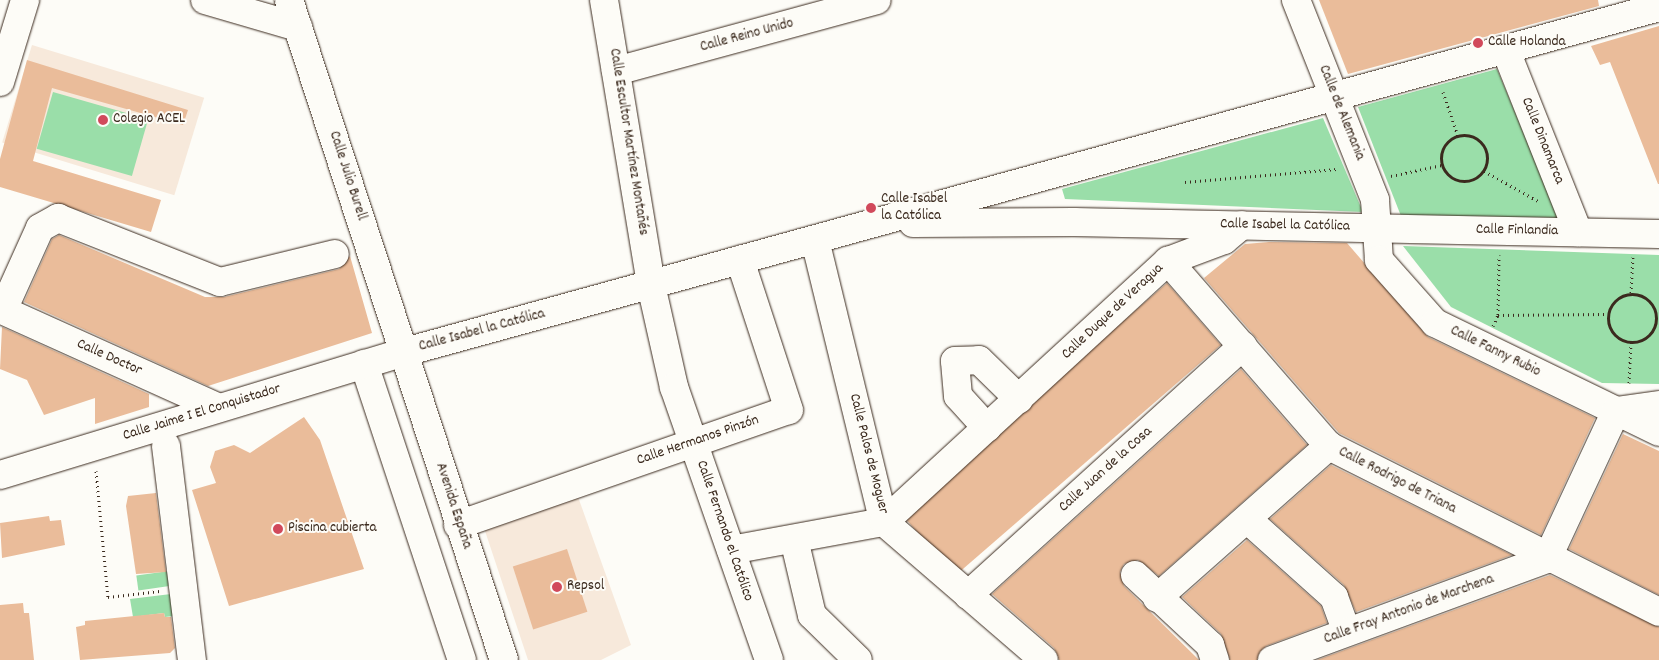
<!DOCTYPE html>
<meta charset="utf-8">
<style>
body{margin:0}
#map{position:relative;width:1659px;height:660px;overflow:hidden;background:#fdfcf7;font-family:Dekko,sans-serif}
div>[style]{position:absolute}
.built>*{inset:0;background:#f7e9db;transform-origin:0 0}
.green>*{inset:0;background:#9adea9;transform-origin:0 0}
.building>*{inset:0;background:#eabc9a;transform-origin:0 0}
.path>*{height:3px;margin-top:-1.5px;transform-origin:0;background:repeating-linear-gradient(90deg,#3b2a1e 0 1px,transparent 0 5px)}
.path>.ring{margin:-1.5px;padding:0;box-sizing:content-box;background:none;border:3px solid #3b2a1e;border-radius:50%}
.roads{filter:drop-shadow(0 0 1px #3b2a1e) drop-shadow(0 0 1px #3b2a1e)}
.minor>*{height:28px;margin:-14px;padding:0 14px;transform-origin:14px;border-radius:14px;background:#fdfcf7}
.major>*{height:28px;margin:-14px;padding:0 14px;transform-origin:14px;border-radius:14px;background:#fdfcf7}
.dots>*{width:14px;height:14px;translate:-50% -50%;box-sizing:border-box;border:2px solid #fdfcf7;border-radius:50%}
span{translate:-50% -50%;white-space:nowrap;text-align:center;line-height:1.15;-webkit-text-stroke:4px #fdfcf7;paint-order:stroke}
.street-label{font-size:15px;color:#3b2a1e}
.poi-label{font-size:15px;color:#3b2a1e}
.left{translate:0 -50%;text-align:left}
</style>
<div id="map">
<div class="built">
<i style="left:32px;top:45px;width:180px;height:102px;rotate:17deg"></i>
<i style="clip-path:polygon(577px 494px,631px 645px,601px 660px,528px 660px,484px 528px)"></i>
</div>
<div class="green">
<i style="clip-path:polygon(1497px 69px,1559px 218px,1401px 216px,1358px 107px)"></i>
<i style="left:53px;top:92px;width:99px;height:59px;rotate:16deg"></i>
<i style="clip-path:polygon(1323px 118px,1363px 212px,1065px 199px,1062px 189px)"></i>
<i style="clip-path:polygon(1403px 246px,1659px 255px,1659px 384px,1602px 383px,1451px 307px)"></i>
<i style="left:169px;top:571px;width:15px;height:33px;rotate:82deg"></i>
<i style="clip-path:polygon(171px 594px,174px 616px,165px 617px,164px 613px,133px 617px,130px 599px)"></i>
</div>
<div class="building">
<i style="clip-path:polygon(1319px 0,1598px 0,1599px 6px,1348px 74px)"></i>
<i style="clip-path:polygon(1659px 26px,1659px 184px,1658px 184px,1610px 62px,1600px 65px,1591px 46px)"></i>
<i style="clip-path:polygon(27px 60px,188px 110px,183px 125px,52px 88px,33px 161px,161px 200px,151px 232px,0 187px,0 159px)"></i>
<i style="clip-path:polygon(59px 235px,205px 297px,224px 297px,339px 269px,350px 256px,372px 333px,208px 386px,24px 302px,52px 239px)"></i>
<i style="clip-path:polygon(1269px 242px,1347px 243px,1428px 337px,1595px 418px,1541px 535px,1339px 433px,1204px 278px,1245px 244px)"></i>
<i style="left:1167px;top:283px;width:82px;height:352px;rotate:49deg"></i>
<i style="clip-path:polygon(2px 327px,149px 394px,149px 407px,95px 424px,95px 398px,44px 415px,27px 380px,0 369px)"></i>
<i style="clip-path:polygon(1241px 369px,1307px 445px,1159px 576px,1138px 560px,1124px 564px,1120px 572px,1124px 586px,1199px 660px,1059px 660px,1054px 648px,992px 594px)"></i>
<i style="clip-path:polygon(304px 417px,320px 440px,364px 569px,229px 606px,192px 490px,216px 483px,210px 467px,215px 451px,234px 445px,250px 453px)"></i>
<i style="clip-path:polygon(1623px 434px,1659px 451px,1659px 595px,1569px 549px)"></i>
<i style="clip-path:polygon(1331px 465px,1512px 555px,1356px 612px,1344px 585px,1270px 519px)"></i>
<i style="clip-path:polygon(156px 493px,166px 572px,136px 574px,126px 506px,128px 496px)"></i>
<i style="clip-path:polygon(49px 516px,50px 521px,61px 520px,65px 545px,2px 558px,0 523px)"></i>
<i style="clip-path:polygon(1247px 540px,1321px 606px,1327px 623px,1266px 646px,1257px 660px,1230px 660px,1221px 634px,1182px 597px)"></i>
<i style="left:567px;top:549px;width:66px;height:57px;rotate:72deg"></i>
<i style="clip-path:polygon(1550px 575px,1659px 627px,1659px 660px,1317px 660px)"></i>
<i style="clip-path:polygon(23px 603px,24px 613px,29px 613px,34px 660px,0 660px,0 605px)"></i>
<i style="clip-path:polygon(164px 613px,165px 617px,171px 617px,175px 648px,170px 653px,80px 660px,76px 627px,85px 625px,85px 621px)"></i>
</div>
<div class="path">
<i style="left:1443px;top:92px;width:46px;rotate:71.2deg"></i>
<i class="ring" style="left:1441px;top:135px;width:43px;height:43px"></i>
<i style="left:1484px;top:171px;width:64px;rotate:29deg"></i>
<i style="left:1391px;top:176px;width:52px;rotate:-12.2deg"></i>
<i style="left:1185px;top:182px;width:152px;rotate:-4.9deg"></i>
<i style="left:1631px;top:293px;width:36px;rotate:-87deg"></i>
<i class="ring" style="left:1608px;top:294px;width:45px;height:45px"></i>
<i style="left:1498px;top:315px;width:60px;rotate:-89deg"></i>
<i style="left:1493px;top:326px;width:12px;rotate:-66deg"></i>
<i style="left:1498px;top:315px;width:109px;rotate:-0.5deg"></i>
<i style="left:1629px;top:383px;width:41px;rotate:-87.2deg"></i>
<i style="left:96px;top:471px;width:127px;rotate:84.6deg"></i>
<i style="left:108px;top:597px;width:52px;rotate:-6.6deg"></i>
</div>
<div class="roads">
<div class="minor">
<i style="left:205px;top:0;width:97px;rotate:16.2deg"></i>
<i style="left:604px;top:0;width:289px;rotate:80.6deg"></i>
<i style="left:651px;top:285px;width:105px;rotate:77.3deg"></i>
<i style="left:674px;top:387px;width:289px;rotate:70.8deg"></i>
<i style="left:1296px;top:0;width:215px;rotate:68.4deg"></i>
<i style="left:1375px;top:200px;width:60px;rotate:86.2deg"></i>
<i style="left:1379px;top:260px;width:84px;rotate:48.4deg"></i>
<i style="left:1435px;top:323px;width:249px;rotate:25.9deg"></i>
<i style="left:1506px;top:51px;width:195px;rotate:68.3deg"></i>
<i style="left:616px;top:71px;width:270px;rotate:-15.2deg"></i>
<i style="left:0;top:82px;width:86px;rotate:-73deg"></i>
<i style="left:913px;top:223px;width:161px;rotate:-0.4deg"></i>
<i style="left:1074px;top:222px;width:585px;rotate:1.18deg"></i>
<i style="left:815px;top:240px;width:290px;rotate:76.3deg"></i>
<i style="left:884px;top:522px;width:211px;rotate:40.8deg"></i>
<i style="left:1168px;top:261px;width:245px;rotate:49deg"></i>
<i style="left:1329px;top:446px;width:369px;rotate:26.7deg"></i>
<i style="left:0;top:309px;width:238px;rotate:24.3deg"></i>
<i style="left:3px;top:310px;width:90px;rotate:-65.7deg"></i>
<i style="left:40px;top:228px;width:21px;rotate:-29deg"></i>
<i style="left:58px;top:218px;width:174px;rotate:21.6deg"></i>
<i style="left:220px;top:282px;width:118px;rotate:-13.7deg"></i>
<i style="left:364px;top:364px;width:312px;rotate:71.7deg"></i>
<i style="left:987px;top:428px;width:43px;rotate:-132.2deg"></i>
<i style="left:958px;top:396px;width:35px;rotate:-95deg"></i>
<i style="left:955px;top:361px;width:24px;rotate:-2deg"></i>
<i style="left:979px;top:360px;width:56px;rotate:44.3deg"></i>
<i style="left:166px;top:446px;width:216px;rotate:83.1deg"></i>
<i style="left:0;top:475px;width:423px;rotate:-16.9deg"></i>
<i style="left:405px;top:352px;width:1301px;rotate:-15.38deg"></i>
<i style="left:1247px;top:519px;width:117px;rotate:41.9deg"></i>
<i style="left:1334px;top:597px;width:37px;rotate:70deg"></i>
<i style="left:458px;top:525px;width:350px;rotate:-19.2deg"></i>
<i style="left:789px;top:410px;width:158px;rotate:-108.1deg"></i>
<i style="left:794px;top:539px;width:78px;rotate:76.7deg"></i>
<i style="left:812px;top:615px;width:64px;rotate:44.4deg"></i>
<i style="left:731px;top:550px;width:156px;rotate:-10.4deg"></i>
<i style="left:884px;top:522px;width:386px;rotate:-42.6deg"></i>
<i style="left:1168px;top:261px;width:60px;rotate:-20.6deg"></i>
<i style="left:1224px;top:240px;width:23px;rotate:-40deg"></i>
<i style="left:1135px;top:575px;width:103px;rotate:43deg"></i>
<i style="left:1210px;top:645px;width:16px;rotate:72deg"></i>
<i style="left:968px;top:595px;width:371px;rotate:-42.2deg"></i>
<i style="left:1157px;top:598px;width:230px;rotate:-41.5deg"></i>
<i style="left:1272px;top:660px;width:293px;rotate:-20.2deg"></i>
<i style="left:1547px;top:559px;width:163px;rotate:-65deg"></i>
<i style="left:1616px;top:411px;width:43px;rotate:-7.9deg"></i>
</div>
<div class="major">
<i style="left:289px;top:0;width:694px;rotate:71.96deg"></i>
</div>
</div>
<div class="dots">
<i style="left:1478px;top:43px;background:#d1495b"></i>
<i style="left:103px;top:120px;background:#d1495b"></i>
<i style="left:871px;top:208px;background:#d1495b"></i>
<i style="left:278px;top:529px;background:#d1495b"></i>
<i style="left:557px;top:587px;background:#d1495b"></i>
</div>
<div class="street-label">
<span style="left:747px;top:36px;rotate:-15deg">Calle Reino Unido</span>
<span style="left:1341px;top:113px;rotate:68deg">Calle de Alemania</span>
<span style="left:1542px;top:141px;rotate:68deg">Calle Dinamarca</span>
<span style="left:628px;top:142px;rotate:81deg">Calle Escultor Martínez Montañés</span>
<span style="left:347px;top:176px;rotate:72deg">Calle Julio Burell</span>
<span style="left:1285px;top:226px;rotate:1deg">Calle Isabel la Católica</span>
<span style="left:1517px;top:231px;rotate:1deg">Calle Finlandia</span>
<span style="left:1113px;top:312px;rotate:-43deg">Calle Duque de Veragua</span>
<span style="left:482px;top:331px;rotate:-15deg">Calle Isabel la Católica</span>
<span style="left:1495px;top:352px;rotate:26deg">Calle Fanny Rubio</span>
<span style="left:109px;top:358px;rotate:24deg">Calle Doctor</span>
<span style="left:202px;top:413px;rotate:-17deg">Calle Jaime I El Conquistador</span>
<span style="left:698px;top:441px;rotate:-19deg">Calle Hermanos Pinzón</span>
<span style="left:868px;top:454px;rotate:76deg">Calle Palos de Moguer</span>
<span style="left:1106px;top:470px;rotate:-42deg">Calle Juan de la Cosa</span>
<span style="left:1397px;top:481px;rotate:27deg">Calle Rodrigo de Triana</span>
<span style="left:453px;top:506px;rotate:72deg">Avenida España</span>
<span style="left:724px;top:531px;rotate:71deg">Calle Fernando el Católico</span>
<span style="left:1409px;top:610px;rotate:-20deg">Calle Fray Antonio de Marchena</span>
</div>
<div class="poi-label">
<span class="left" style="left:1488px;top:43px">Calle Holanda</span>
<span class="left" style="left:113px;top:120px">Colegio ACEL</span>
<span class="left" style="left:881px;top:208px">Calle Isabel<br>la Católica</span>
<span class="left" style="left:288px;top:529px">Piscina cubierta</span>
<span class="left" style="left:567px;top:587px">Repsol</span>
</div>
</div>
